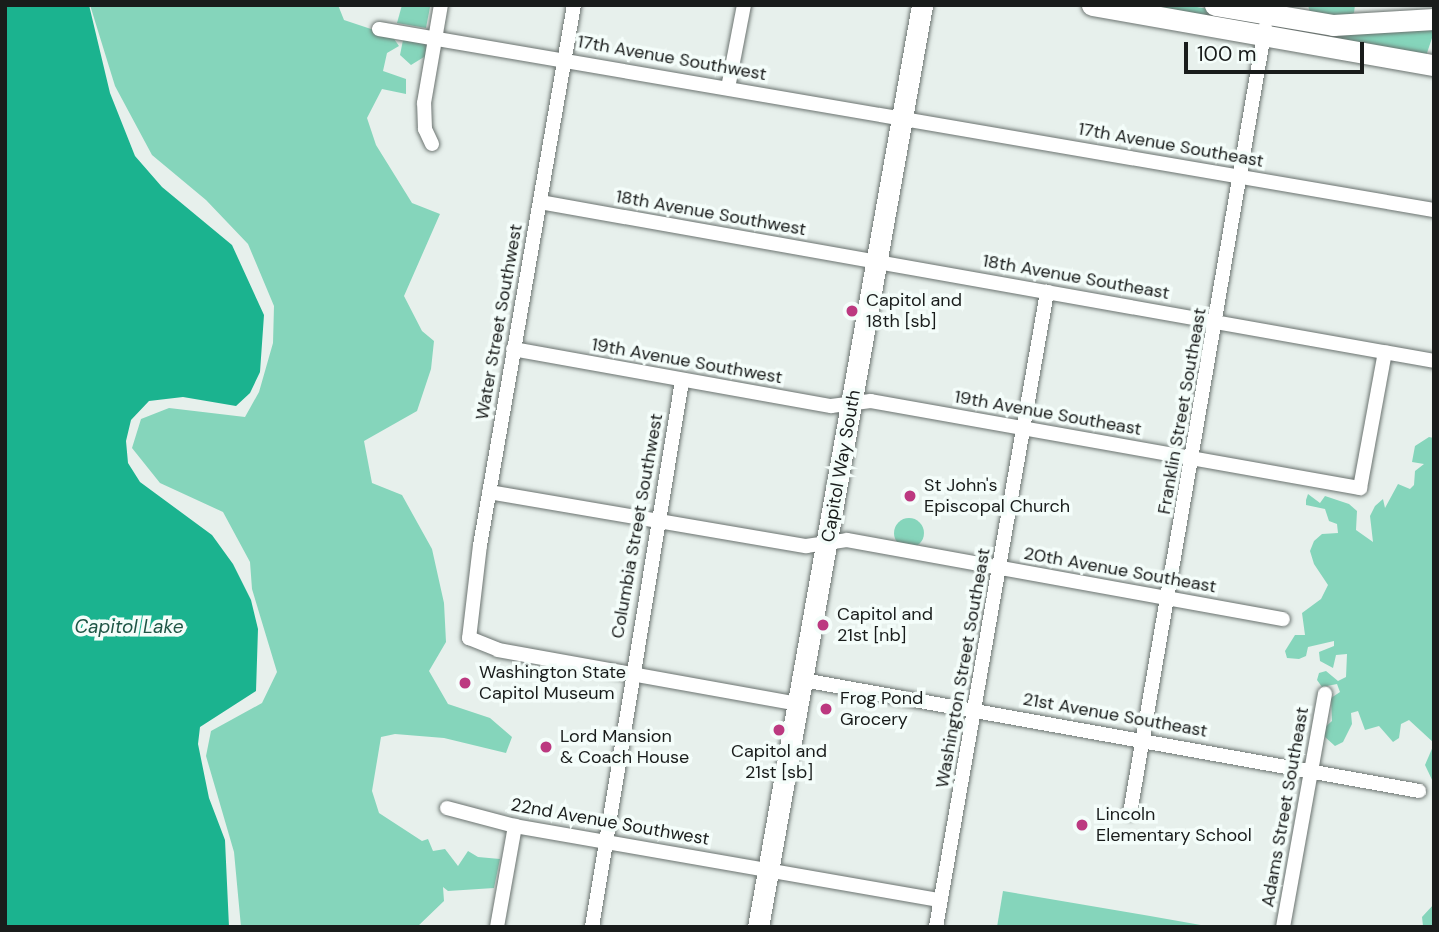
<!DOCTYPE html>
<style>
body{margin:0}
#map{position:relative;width:1439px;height:932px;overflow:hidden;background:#e7f0ec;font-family:"DM Sans",sans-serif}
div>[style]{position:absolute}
.green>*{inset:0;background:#85d5bb}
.round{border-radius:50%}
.water>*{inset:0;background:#1bb38f}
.roads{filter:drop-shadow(0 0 2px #6b7370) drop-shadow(0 0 2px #6b7370)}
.street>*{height:14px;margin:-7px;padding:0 7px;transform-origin:7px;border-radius:7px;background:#fff}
.secondary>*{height:21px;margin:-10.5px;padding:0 10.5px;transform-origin:10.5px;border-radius:10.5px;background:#fff}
.dots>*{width:19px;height:19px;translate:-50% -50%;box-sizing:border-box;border:4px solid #f4fdfa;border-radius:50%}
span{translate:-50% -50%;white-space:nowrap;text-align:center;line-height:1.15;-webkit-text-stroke:7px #f4fdfa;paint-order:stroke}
.street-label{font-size:18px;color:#191c1b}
.poi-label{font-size:18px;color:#191c1b}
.left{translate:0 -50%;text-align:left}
.water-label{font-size:19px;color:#1e5545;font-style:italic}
.frame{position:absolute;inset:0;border:7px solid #191c1b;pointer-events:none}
.scale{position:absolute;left:1184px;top:42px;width:180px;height:32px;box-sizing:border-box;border:4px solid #191c1b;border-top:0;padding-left:9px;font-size:21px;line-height:24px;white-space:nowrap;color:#191c1b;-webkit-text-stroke:5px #f4fdfa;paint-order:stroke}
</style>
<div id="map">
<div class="green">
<i style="clip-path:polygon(90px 5px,338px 5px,344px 20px,392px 36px,399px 46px,387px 53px,383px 71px,406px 79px,406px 94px,382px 89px,367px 118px,376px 145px,412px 203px,440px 214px,404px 296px,422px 331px,434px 341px,431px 369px,417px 411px,364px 441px,372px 483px,402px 495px,432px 549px,444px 603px,446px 642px,429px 671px,448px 704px,490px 718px,512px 737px,506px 753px,444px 738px,395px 734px,381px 737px,372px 791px,379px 813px,422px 841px,428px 839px,433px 851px,445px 849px,458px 866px,468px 851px,478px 857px,500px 859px,494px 888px,448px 891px,443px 887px,444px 901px,417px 927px,241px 927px,234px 852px,206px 756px,211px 731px,262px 703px,277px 672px,252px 589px,250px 562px,223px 512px,160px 483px,132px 448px,141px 419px,169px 408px,245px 417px,259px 392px,273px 343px,274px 306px,248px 244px,206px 200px,152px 155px,115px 86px)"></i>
<i style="clip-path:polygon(402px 5px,430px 7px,426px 28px,397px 23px)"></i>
<i style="clip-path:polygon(1118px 5px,1185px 5px,1239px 14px,1237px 26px)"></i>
<i style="clip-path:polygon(1308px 5px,1355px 5px,1354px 13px,1344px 18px,1310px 13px)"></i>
<i style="clip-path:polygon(1285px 23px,1430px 28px,1434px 32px,1426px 56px,1283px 33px)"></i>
<i style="clip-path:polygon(403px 40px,432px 40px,425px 63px,424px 57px,411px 65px,400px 55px)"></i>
<i style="clip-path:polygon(1429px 437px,1434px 438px,1434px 743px,1409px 720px,1401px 724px,1399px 738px,1393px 742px,1379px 726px,1365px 730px,1358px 711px,1351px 713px,1352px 724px,1343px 742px,1335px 746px,1325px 737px,1324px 728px,1332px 721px,1331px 698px,1340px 692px,1337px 684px,1322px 687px,1317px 680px,1319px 673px,1326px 671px,1338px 681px,1346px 677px,1347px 654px,1336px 655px,1333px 668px,1320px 661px,1319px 652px,1334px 646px,1334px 641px,1308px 647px,1306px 656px,1299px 659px,1287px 658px,1285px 651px,1295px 635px,1305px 635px,1302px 613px,1321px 599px,1328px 585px,1314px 564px,1310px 551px,1314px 541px,1322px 534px,1338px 533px,1337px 524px,1329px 521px,1325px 509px,1306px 505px,1306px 500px,1308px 494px,1320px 503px,1325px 496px,1349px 504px,1357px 511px,1356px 530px,1373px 542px,1370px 516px,1375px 506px,1383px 499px,1385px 508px,1398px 484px,1410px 489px,1414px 485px,1415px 471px,1424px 464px,1412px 462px,1415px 446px)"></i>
<i class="round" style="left:894px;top:518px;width:30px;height:30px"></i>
<i style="clip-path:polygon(1434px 744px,1434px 784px,1425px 765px)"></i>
<i style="clip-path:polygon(1003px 891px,1150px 916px,1212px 927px,997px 927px)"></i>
<i style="clip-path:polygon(1434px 904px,1434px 927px,1401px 927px,1423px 926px,1422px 917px)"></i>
</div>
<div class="water">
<i style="clip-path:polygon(5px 5px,89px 5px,110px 93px,135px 156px,162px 187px,232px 245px,264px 315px,260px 372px,250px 393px,236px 406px,183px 397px,149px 401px,131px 420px,126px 441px,128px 463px,140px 482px,212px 535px,233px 564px,251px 600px,258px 629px,256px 691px,200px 727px,198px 744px,209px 798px,225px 840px,229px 927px,5px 927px)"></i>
</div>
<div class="roads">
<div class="street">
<i style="left:574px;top:5px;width:548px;rotate:99.87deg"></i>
<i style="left:480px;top:545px;width:94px;rotate:96.7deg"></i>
<i style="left:469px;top:638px;width:31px;rotate:22deg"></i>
<i style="left:498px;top:650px;width:306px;rotate:10.2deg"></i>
<i style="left:379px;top:29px;width:1070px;rotate:9.74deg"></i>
<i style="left:728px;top:88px;width:85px;rotate:-79.1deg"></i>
<i style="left:432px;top:144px;width:17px;rotate:-115deg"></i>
<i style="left:425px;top:129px;width:26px;rotate:-92deg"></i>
<i style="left:424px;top:103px;width:99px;rotate:-80.2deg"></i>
<i style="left:540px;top:202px;width:908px;rotate:10.08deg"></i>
<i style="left:513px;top:349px;width:323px;rotate:10.2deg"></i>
<i style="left:831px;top:406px;width:40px;rotate:-7.1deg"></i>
<i style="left:871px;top:401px;width:497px;rotate:10.1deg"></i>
<i style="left:1360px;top:488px;width:138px;rotate:-79.6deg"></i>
<i style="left:489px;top:492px;width:322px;rotate:9.7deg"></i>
<i style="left:806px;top:546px;width:41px;rotate:-8.3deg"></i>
<i style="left:847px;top:540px;width:443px;rotate:10.3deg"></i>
<i style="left:803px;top:680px;width:626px;rotate:10.21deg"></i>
<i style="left:447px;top:808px;width:70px;rotate:14.8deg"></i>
<i style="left:515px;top:826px;width:431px;rotate:9.9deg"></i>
<i style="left:1130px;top:813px;width:797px;rotate:-80.24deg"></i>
<i style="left:497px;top:927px;width:103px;rotate:-79.9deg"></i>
<i style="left:592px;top:927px;width:553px;rotate:-80.64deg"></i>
<i style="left:936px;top:927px;width:645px;rotate:-80.08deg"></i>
<i style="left:1283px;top:927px;width:237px;rotate:-79.8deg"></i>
</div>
<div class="secondary">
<i style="left:1092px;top:5px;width:347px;rotate:10deg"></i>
<i style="left:1215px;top:5px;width:120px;rotate:9.6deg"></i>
<i style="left:1333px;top:25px;width:101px;rotate:-3.4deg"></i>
<i style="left:758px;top:927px;width:936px;rotate:-79.91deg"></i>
</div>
</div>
<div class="dots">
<i style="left:852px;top:311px;background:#bc3980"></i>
<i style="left:910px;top:496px;background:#bc3980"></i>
<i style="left:823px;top:625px;background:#bc3980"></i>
<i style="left:465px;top:683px;background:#bc3980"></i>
<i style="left:826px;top:709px;background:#bc3980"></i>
<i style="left:779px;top:730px;background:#bc3980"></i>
<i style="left:546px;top:747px;background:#bc3980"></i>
<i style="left:1082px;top:825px;background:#bc3980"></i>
</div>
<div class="street-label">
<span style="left:672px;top:58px;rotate:10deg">17th Avenue Southwest</span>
<span style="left:1171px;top:145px;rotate:10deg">17th Avenue Southeast</span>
<span style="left:711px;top:213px;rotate:10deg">18th Avenue Southwest</span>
<span style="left:1076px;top:277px;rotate:10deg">18th Avenue Southeast</span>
<span style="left:499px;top:322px;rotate:-80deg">Water Street Southwest</span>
<span style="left:687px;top:361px;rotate:10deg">19th Avenue Southwest</span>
<span style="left:1182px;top:411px;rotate:-80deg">Franklin Street Southeast</span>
<span style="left:1048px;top:413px;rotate:10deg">19th Avenue Southeast</span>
<span style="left:841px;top:466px;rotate:-80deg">Capitol Way South</span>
<span style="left:637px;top:526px;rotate:-80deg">Columbia Street Southwest</span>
<span style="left:1120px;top:570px;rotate:10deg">20th Avenue Southeast</span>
<span style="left:963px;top:668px;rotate:-80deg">Washington Street Southeast</span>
<span style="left:1115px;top:715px;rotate:10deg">21st Avenue Southeast</span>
<span style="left:1285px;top:807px;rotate:-80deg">Adams Street Southeast</span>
<span style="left:610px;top:822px;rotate:10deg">22nd Avenue Southwest</span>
</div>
<div class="poi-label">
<span class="left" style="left:866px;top:311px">Capitol and<br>18th [sb]</span>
<span class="left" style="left:924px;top:496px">St John's<br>Episcopal Church</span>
<span class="left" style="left:837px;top:625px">Capitol and<br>21st [nb]</span>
<span class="left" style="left:479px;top:683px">Washington State<br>Capitol Museum</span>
<span class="left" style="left:840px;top:709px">Frog Pond<br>Grocery</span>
<span class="left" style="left:560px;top:747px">Lord Mansion<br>&amp; Coach House</span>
<span style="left:779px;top:762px">Capitol and<br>21st [sb]</span>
<span class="left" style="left:1096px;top:825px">Lincoln<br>Elementary School</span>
</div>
<div class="water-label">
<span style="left:129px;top:627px">Capitol Lake</span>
</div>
<div class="frame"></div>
<div class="scale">100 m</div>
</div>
